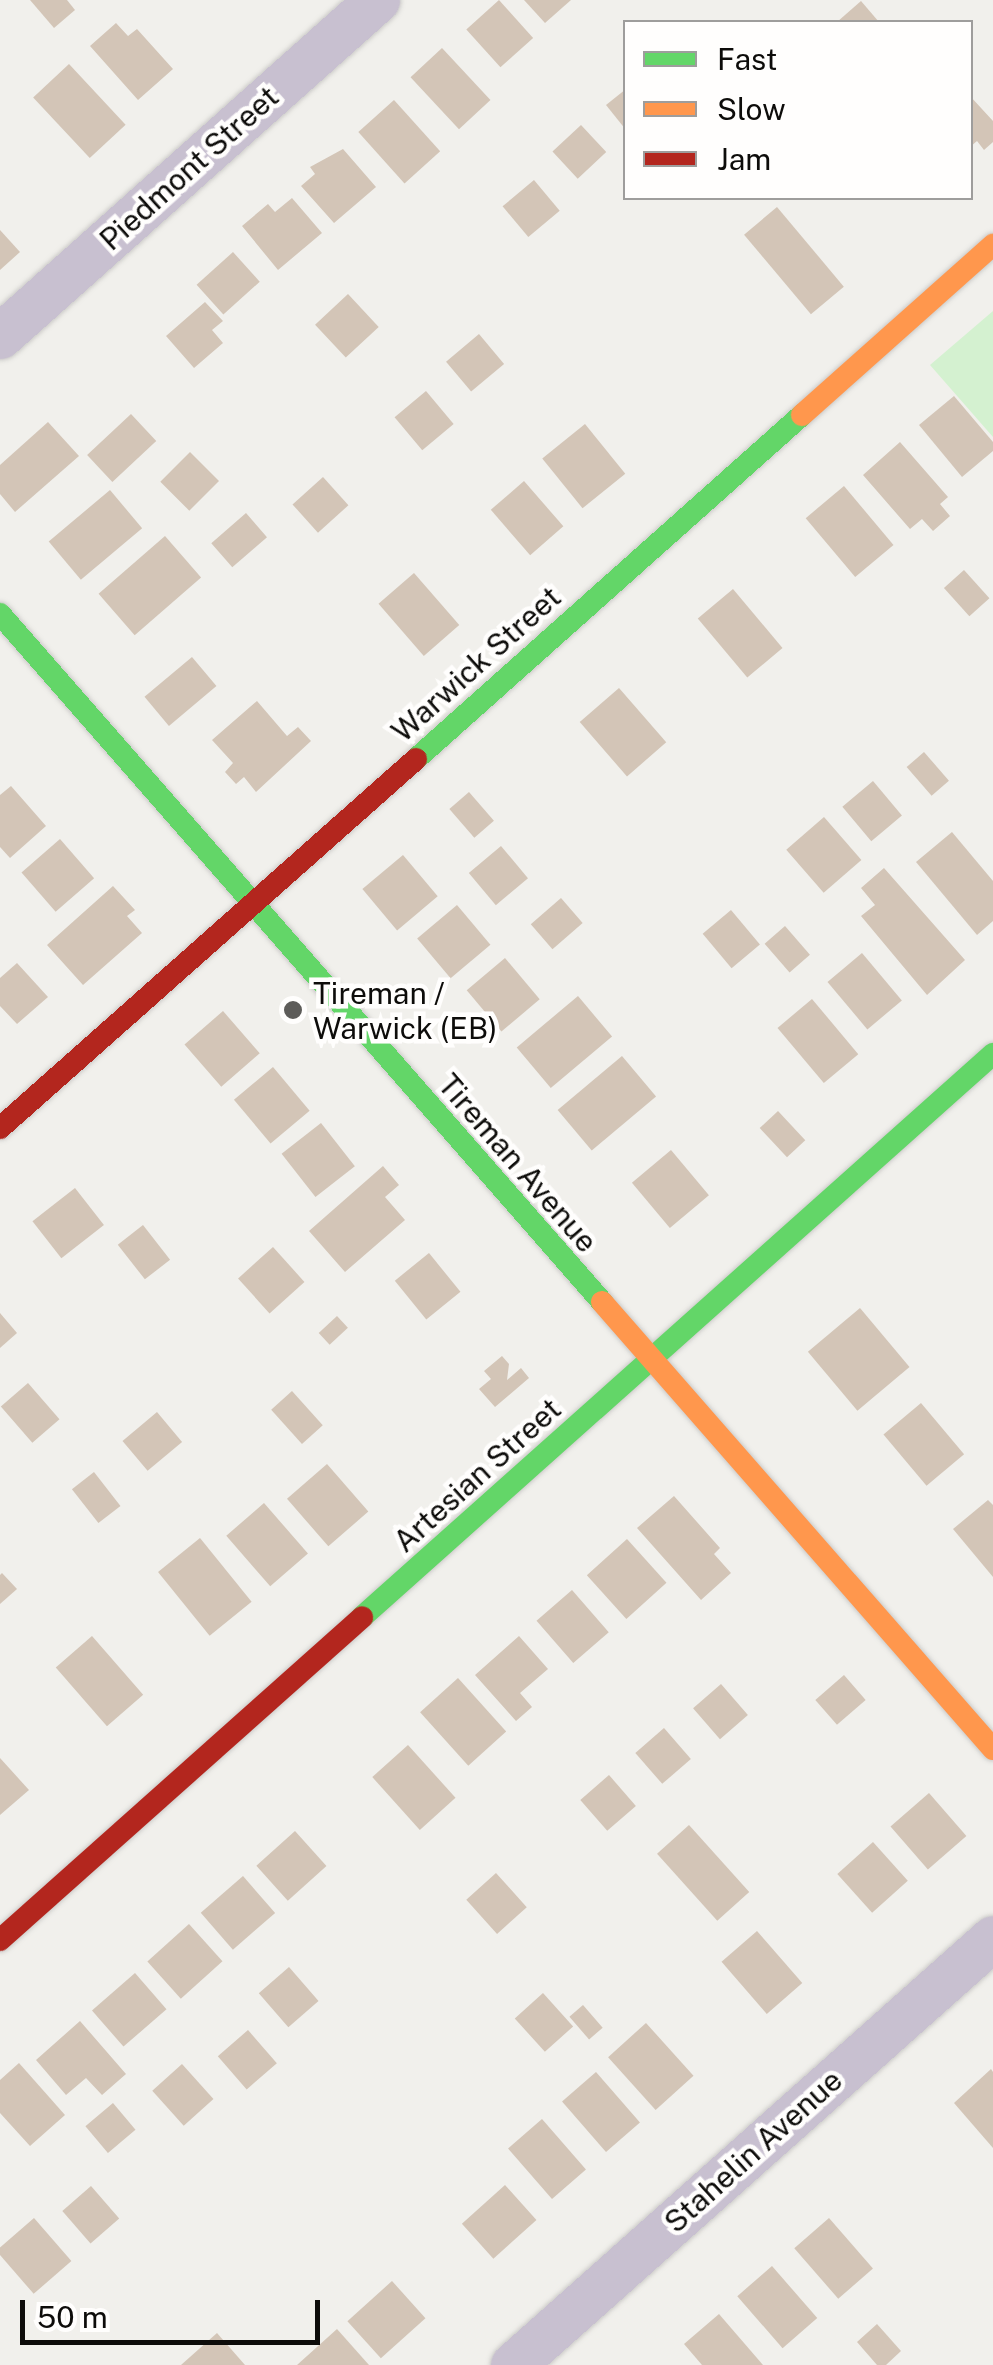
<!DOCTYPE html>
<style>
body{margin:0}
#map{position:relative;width:993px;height:2365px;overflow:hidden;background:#f1f0ec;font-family:"Public Sans",sans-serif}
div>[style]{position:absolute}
.green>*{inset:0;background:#d4f1d0}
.building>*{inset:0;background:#d3c5b7;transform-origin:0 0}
.roads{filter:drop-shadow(0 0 2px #cccbc9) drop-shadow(0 0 2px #cccbc9)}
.street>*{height:45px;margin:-22.5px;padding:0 22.5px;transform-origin:22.5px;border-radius:22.5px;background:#c8c0d0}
.fast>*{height:22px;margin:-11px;padding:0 11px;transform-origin:11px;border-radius:11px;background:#63d668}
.slow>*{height:22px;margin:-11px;padding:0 11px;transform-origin:11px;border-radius:11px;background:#ff974d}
.jam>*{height:22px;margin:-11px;padding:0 11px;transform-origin:11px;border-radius:11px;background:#b3261e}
.dots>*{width:28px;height:28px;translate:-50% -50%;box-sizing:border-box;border:5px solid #fffefd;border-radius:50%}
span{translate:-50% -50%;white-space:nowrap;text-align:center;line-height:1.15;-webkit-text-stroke:9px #fffefd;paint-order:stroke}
.street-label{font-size:30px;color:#0d0c0a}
.poi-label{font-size:30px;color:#0d0c0a}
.left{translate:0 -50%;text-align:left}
.legend{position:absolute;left:623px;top:20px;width:350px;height:180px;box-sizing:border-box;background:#fffefd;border:2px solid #9e9d9c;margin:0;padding:12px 18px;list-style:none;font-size:30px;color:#0d0c0a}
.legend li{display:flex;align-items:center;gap:20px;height:50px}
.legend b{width:50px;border:2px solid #9e9d9c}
.scale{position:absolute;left:20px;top:2300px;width:300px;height:45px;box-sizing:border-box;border:5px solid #0d0c0a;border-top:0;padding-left:12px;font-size:30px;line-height:35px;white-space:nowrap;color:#0d0c0a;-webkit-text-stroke:8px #fffefd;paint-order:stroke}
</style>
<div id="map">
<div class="green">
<i style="clip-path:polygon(993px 311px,993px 437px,930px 365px)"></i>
</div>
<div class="building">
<i style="clip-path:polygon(30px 0,67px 0,75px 10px,54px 28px)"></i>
<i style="left:499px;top:0;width:51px;height:44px;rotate:48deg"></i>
<i style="clip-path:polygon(524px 0,571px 0,545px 23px)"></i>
<i style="clip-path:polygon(861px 1px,879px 22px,837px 22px)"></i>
<i style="clip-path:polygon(116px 23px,128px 36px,137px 29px,173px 69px,138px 100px,90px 46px)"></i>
<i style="left:442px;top:48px;width:71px;height:43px;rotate:47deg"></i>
<i style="left:69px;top:64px;width:83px;height:49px;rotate:47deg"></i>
<i style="clip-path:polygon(626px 89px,626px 130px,606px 105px)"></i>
<i style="clip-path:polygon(970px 96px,993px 121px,993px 142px,984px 150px,977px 141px,970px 147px)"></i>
<i style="left:394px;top:100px;width:69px;height:48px;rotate:48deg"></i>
<i style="left:581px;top:125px;width:37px;height:39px;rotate:47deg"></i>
<i style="clip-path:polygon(343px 149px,376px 187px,334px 223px,301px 186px,315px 174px,310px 167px)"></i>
<i style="left:534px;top:180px;width:40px;height:41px;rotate:50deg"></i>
<i style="clip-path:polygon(292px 198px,322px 233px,278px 270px,242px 226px,268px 204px,275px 212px)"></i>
<i style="left:777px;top:207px;width:104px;height:43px;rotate:50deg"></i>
<i style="clip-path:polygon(0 230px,20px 252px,0 270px)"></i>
<i style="left:233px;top:252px;width:40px;height:49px;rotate:48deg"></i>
<i style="left:348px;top:294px;width:45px;height:45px;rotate:47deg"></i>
<i style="clip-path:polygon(205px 302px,223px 321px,212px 330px,223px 343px,194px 368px,166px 336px)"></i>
<i style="left:479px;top:334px;width:39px;height:43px;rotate:50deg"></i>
<i style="left:426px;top:391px;width:43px;height:41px;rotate:50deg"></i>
<i style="clip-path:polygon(954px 396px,993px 442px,993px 451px,962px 477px,919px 425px)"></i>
<i style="left:131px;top:414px;width:37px;height:60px;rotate:47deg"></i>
<i style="clip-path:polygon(48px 422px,79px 456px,15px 512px,0 494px,0 465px)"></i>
<i style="left:585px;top:424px;width:64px;height:55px;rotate:51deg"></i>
<i style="clip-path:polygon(900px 442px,948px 497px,940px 504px,950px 516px,933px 531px,922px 519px,910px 529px,863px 475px)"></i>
<i style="left:190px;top:452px;width:41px;height:42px;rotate:45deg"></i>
<i style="left:323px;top:477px;width:38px;height:41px;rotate:48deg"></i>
<i style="left:524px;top:481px;width:60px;height:44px;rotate:49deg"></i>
<i style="left:844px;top:486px;width:77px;height:50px;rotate:50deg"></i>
<i style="left:110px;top:490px;width:50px;height:80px;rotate:50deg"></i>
<i style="left:246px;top:513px;width:32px;height:46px;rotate:49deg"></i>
<i style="left:165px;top:536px;width:55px;height:88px;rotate:49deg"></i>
<i style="left:964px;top:570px;width:38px;height:27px;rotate:48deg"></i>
<i style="left:414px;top:573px;width:69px;height:47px;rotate:49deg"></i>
<i style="left:733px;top:589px;width:77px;height:46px;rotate:50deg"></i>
<i style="left:192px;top:657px;width:38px;height:62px;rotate:50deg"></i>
<i style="left:619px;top:688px;width:72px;height:52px;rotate:49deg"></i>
<i style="clip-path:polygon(257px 701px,287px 736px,298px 727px,311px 741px,256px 792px,244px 777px,236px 784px,225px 772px,233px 763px,212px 740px)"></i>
<i style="left:924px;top:752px;width:38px;height:23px;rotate:49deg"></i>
<i style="left:873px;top:781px;width:45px;height:40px;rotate:50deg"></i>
<i style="clip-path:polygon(11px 786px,46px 826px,10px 858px,0 847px,0 795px)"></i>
<i style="left:469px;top:792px;width:38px;height:26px;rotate:49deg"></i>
<i style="left:824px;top:817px;width:57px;height:50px;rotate:49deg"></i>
<i style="clip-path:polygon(952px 832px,993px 881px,993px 921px,977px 935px,916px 862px)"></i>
<i style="left:60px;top:839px;width:52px;height:51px;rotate:49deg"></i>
<i style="left:501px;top:846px;width:42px;height:42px;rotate:50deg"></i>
<i style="left:403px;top:855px;width:54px;height:53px;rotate:50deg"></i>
<i style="clip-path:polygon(884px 868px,965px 960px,927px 995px,861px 916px,875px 905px,861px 888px)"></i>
<i style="clip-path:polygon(113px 886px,135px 910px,127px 916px,142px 933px,83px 985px,47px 945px)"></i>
<i style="left:561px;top:898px;width:33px;height:40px;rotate:49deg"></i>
<i style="left:457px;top:905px;width:52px;height:52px;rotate:50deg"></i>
<i style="left:731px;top:910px;width:45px;height:37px;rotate:50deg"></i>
<i style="left:785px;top:926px;width:38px;height:27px;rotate:49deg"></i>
<i style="left:862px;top:953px;width:62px;height:45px;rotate:50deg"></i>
<i style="left:505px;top:958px;width:54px;height:50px;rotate:50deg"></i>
<i style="clip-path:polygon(17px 963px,48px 997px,17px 1024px,0 1006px,0 978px)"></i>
<i style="left:578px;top:996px;width:53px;height:80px;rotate:50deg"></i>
<i style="left:812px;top:999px;width:72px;height:45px;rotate:50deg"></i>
<i style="left:223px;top:1011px;width:56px;height:51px;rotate:49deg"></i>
<i style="left:622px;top:1056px;width:53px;height:84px;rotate:50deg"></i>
<i style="left:273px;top:1067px;width:57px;height:51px;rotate:50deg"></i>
<i style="left:778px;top:1111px;width:40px;height:25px;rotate:47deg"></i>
<i style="left:321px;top:1123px;width:55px;height:50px;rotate:52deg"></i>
<i style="left:671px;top:1150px;width:59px;height:51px;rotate:50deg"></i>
<i style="clip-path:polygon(383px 1166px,399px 1185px,385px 1197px,405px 1220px,345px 1272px,309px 1231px)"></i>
<i style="left:75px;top:1188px;width:47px;height:54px;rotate:52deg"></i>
<i style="left:143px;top:1225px;width:44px;height:32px;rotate:52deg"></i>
<i style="left:273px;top:1247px;width:47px;height:47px;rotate:48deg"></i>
<i style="left:429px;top:1253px;width:50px;height:44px;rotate:51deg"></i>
<i style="left:860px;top:1308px;width:77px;height:68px;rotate:50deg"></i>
<i style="clip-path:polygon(0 1313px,17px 1333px,0 1348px)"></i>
<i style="left:337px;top:1316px;width:16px;height:25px;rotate:47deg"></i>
<i style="clip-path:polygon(502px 1356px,509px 1364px,507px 1380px,521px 1368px,529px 1378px,495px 1407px,479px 1389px,491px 1379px,484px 1371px)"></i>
<i style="left:28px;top:1383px;width:48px;height:36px;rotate:49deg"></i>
<i style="left:292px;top:1391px;width:46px;height:28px;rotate:48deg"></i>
<i style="left:921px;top:1403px;width:67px;height:49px;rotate:50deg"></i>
<i style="left:157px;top:1412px;width:39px;height:45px;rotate:50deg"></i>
<i style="left:327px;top:1464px;width:63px;height:53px;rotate:49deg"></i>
<i style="left:94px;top:1472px;width:43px;height:28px;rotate:52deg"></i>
<i style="clip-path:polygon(674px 1496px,720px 1548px,714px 1554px,731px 1573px,701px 1600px,637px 1528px)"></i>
<i style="clip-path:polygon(988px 1500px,993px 1505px,993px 1577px,953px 1529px)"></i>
<i style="left:264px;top:1503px;width:67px;height:50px;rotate:49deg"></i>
<i style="left:200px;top:1538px;width:82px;height:54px;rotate:51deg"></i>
<i style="left:627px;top:1539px;width:59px;height:54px;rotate:48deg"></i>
<i style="clip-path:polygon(2px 1573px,17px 1589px,0 1604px,0 1575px)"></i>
<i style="left:572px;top:1590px;width:56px;height:47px;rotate:49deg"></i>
<i style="left:92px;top:1636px;width:78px;height:48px;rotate:49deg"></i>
<i style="clip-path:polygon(519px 1636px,548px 1669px,520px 1693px,532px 1707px,516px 1721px,475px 1675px)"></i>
<i style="left:844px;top:1675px;width:33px;height:38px;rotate:49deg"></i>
<i style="left:458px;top:1678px;width:72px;height:51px;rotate:48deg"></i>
<i style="left:721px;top:1684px;width:41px;height:37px;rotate:49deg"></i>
<i style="left:664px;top:1728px;width:41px;height:38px;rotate:49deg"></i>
<i style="left:408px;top:1745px;width:71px;height:48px;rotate:48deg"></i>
<i style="clip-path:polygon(0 1758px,29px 1790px,0 1815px)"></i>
<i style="left:609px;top:1775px;width:41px;height:38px;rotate:49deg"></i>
<i style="left:929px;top:1793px;width:57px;height:51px;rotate:49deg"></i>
<i style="left:689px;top:1825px;width:90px;height:43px;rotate:48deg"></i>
<i style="left:295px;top:1831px;width:47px;height:52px;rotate:48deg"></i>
<i style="left:873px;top:1842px;width:52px;height:48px;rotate:48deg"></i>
<i style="left:496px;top:1873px;width:46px;height:40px;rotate:48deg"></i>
<i style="left:243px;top:1876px;width:49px;height:56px;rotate:49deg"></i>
<i style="left:189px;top:1924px;width:50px;height:56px;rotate:48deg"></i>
<i style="left:757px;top:1931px;width:69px;height:47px;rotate:49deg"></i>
<i style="left:289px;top:1967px;width:45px;height:40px;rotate:49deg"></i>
<i style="left:135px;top:1973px;width:48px;height:57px;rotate:49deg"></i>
<i style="left:543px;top:1993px;width:45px;height:38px;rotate:48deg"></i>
<i style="left:583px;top:2005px;width:30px;height:18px;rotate:49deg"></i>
<i style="clip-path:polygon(80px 2021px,126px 2074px,102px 2095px,86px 2078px,66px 2095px,36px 2060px)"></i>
<i style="left:646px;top:2023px;width:71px;height:51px;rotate:48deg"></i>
<i style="left:248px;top:2030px;width:44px;height:40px;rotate:49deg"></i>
<i style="clip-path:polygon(19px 2063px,65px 2115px,30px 2146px,0 2113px,0 2080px)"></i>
<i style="left:182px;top:2064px;width:47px;height:40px;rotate:48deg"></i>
<i style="clip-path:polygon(991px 2069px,993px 2072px,993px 2148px,954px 2103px)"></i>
<i style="left:596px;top:2072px;width:67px;height:45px;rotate:49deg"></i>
<i style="left:113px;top:2103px;width:35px;height:36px;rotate:50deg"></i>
<i style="left:542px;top:2119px;width:67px;height:45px;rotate:49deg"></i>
<i style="left:505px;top:2185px;width:47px;height:58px;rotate:48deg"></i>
<i style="left:91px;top:2186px;width:43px;height:38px;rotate:49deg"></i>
<i style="left:34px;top:2218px;width:57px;height:50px;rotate:49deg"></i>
<i style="left:829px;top:2218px;width:67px;height:46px;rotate:49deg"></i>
<i style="left:772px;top:2266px;width:69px;height:46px;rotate:49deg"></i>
<i style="left:392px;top:2281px;width:50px;height:60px;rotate:48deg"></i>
<i style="clip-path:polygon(719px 2314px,763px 2365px,702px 2365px,684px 2344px)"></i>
<i style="clip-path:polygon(877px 2324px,901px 2351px,886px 2365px,877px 2365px,857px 2342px)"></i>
<i style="clip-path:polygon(337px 2329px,369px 2365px,297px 2365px)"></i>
<i style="clip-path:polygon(217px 2333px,245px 2365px,181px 2365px)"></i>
</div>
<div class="roads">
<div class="street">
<i style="left:0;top:336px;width:505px;rotate:-41.71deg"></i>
<i style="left:513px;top:2365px;width:642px;rotate:-41.66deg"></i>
</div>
<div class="fast">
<i style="left:0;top:614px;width:914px;rotate:48.81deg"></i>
<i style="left:416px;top:759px;width:517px;rotate:-41.71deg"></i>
<i style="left:362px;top:1617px;width:846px;rotate:-41.74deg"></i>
</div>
<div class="slow">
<i style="left:802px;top:415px;width:256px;rotate:-41.7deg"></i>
<i style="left:602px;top:1302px;width:594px;rotate:48.82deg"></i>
</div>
<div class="jam">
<i style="left:0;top:1128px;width:556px;rotate:-41.57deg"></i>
<i style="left:0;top:1940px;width:485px;rotate:-41.7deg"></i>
</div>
</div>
<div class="dots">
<i style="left:293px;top:1010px;background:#5d5c59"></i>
</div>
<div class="street-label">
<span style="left:189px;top:168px;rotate:-42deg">Piedmont Street</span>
<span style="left:476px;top:664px;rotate:-42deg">Warwick Street</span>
<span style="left:518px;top:1163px;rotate:49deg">Tireman Avenue</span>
<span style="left:477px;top:1475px;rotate:-42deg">Artesian Street</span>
<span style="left:753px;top:2151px;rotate:-42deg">Stahelin Avenue</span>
</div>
<div class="poi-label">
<span class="left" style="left:313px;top:1010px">Tireman /<br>Warwick (EB)</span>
</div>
<ul class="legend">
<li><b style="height:12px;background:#63d668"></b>Fast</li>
<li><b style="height:12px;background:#ff974d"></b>Slow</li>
<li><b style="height:12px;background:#b3261e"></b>Jam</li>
</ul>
<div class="scale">50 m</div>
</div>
